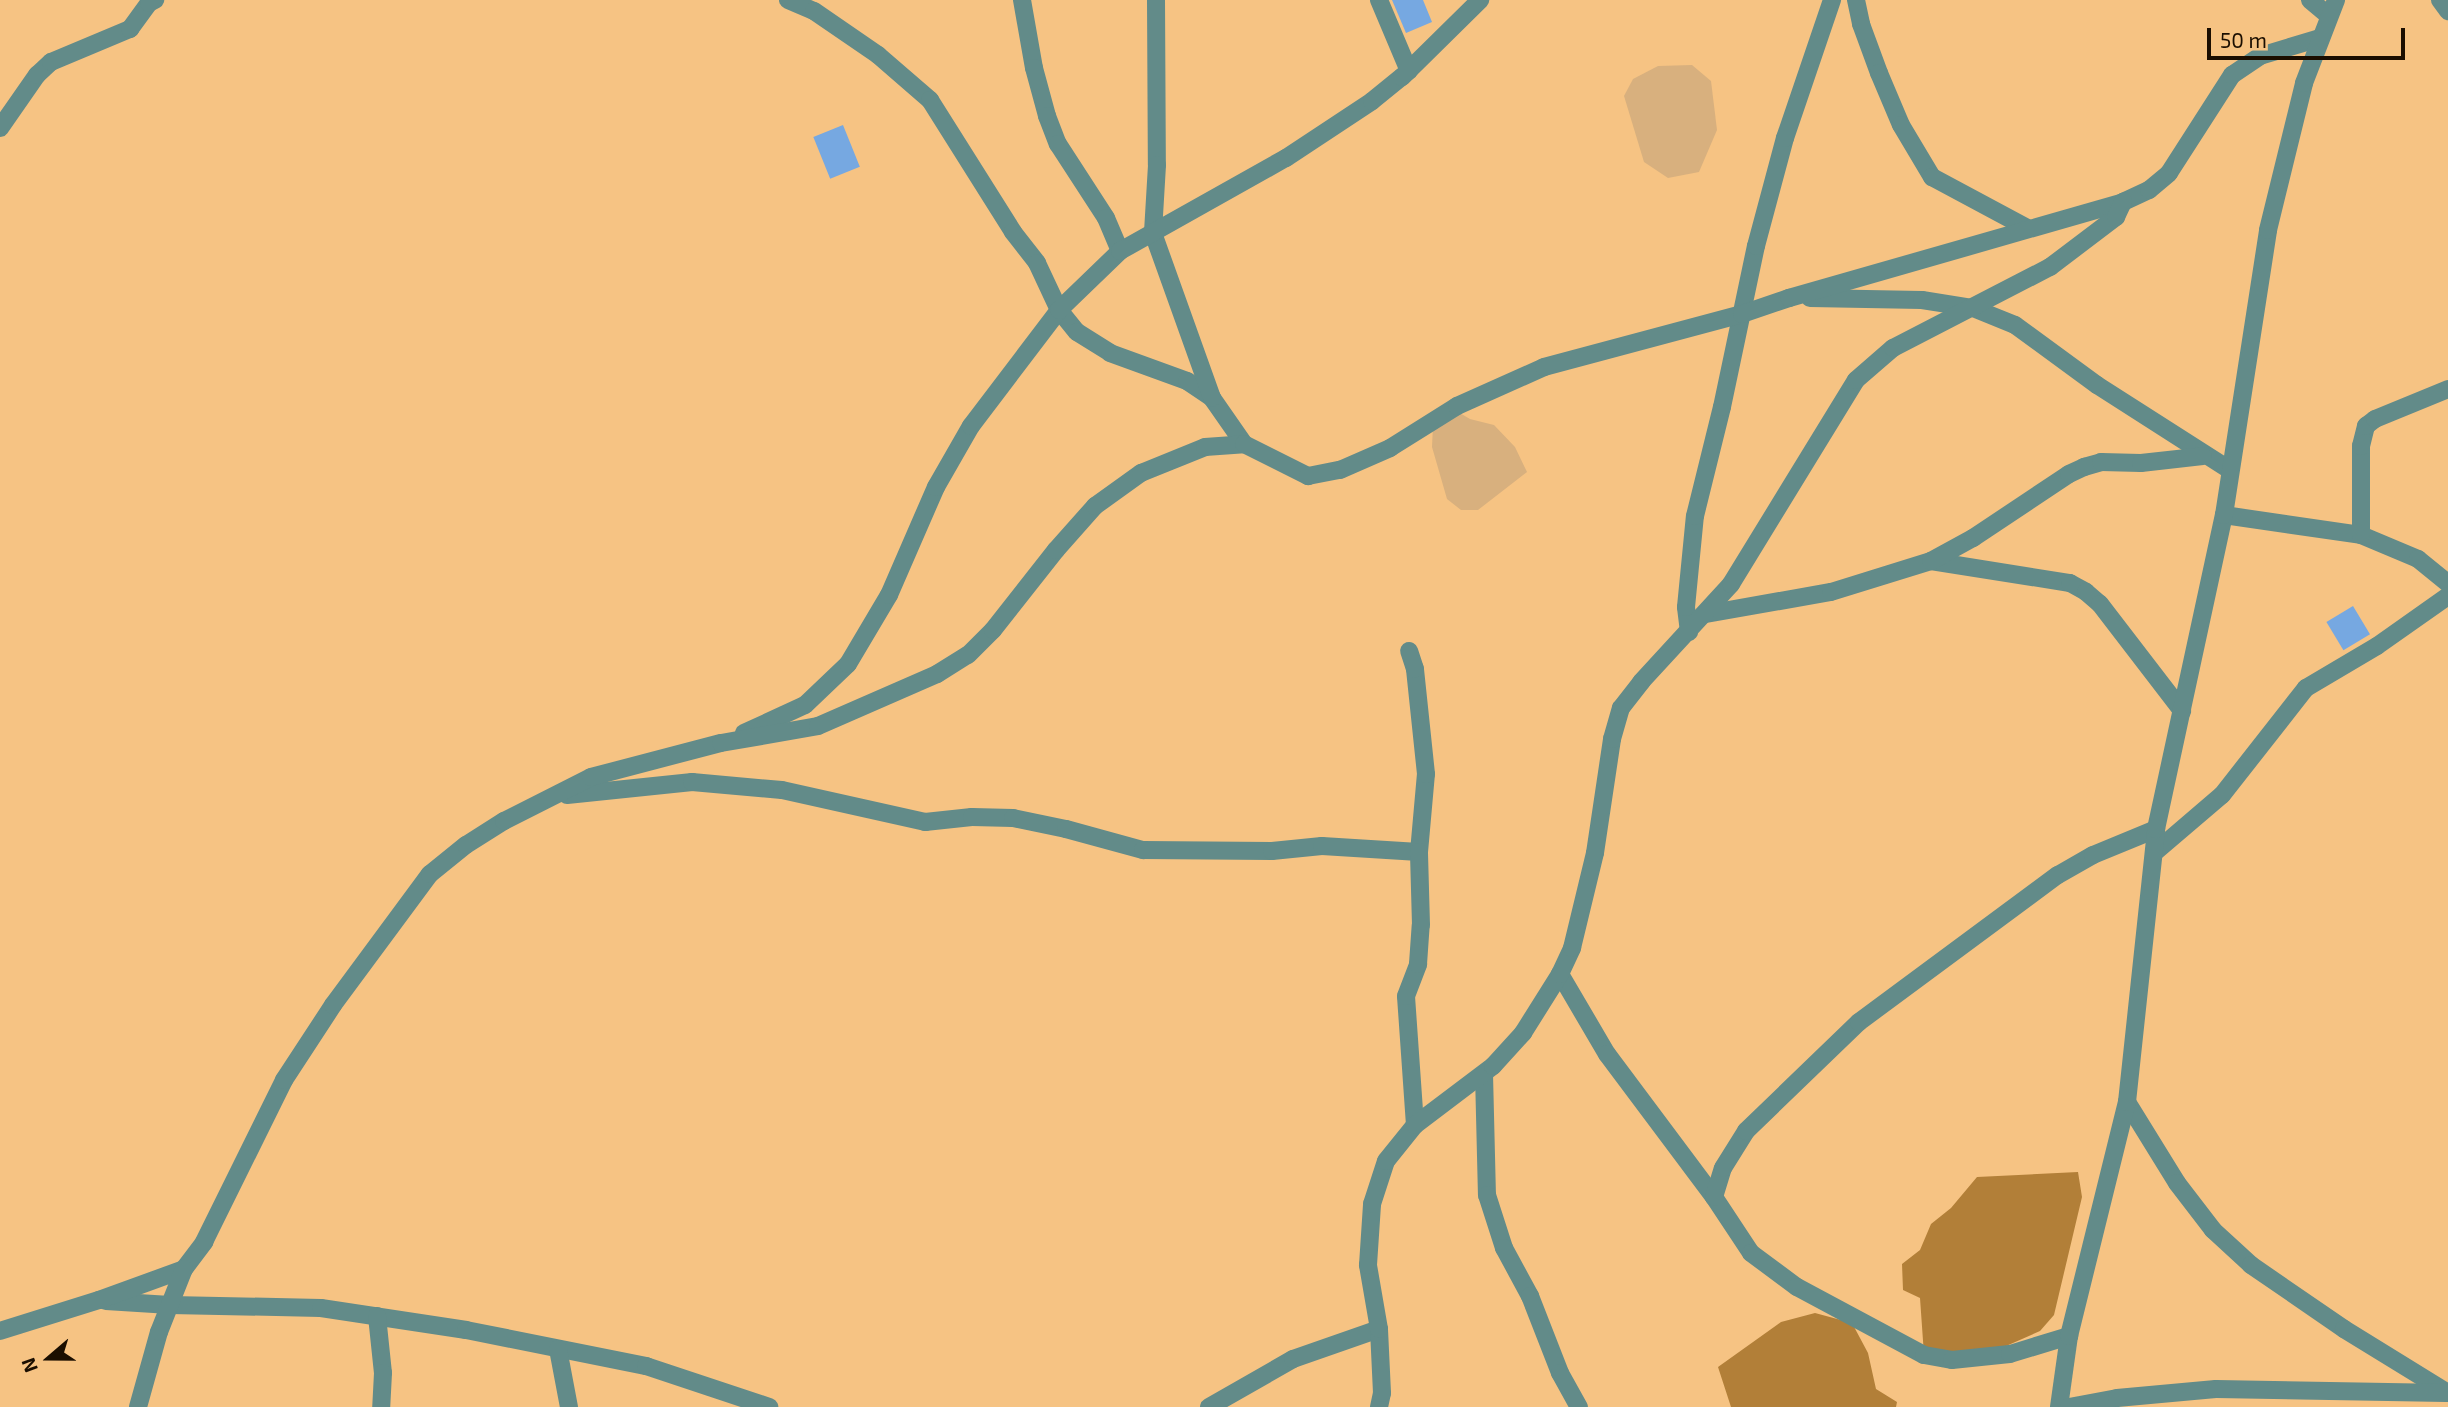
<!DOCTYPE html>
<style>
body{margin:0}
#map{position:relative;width:2448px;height:1407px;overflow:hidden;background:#f6c383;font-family:"Exo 2",sans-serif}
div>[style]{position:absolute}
.green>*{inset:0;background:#d8b07e}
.forest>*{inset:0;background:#b27f38}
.building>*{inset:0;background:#76a8e1;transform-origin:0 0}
.minor>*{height:18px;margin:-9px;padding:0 9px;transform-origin:9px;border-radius:9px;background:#628b89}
span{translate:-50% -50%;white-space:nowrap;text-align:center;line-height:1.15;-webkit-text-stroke:5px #f6c383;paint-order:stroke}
.north{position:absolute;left:14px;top:1323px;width:70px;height:70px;-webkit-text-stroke:5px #f6c383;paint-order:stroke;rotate:250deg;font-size:19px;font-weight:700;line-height:28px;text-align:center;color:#1b0e00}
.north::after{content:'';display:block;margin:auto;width:24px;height:32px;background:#1b0e00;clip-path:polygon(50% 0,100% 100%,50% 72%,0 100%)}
.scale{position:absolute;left:2207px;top:28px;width:198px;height:32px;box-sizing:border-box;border:4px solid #1b0e00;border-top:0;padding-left:9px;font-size:21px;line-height:24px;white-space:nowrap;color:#1b0e00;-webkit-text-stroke:5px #f6c383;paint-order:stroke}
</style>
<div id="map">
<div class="green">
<i style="clip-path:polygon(1692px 65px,1711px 81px,1717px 130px,1699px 172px,1668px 178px,1644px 162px,1624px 96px,1633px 79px,1658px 66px)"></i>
<i style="clip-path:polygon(1458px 412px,1470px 419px,1494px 425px,1515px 447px,1527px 472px,1478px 510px,1461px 510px,1447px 499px,1432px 447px,1433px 425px)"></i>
</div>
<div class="forest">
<i style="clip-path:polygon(2078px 1172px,2082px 1197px,2054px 1315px,2040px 1331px,1997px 1350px,1924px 1355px,1920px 1298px,1903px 1290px,1902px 1264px,1920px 1250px,1931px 1224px,1951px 1208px,1977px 1177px)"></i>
<i style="clip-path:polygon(1815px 1313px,1852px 1323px,1868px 1353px,1876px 1389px,1897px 1402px,1896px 1407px,1731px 1407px,1718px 1367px,1781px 1322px)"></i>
</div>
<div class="building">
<i style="clip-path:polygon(1392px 0,1423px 0,1432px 22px,1406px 33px)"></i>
<i style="left:843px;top:125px;width:45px;height:32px;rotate:68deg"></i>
<i style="left:2353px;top:606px;width:33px;height:31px;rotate:59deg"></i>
</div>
<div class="minor">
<i style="left:788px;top:0;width:28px;rotate:23deg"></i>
<i style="left:814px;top:11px;width:78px;rotate:34.5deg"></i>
<i style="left:878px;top:55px;width:69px;rotate:40.9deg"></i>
<i style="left:930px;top:100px;width:156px;rotate:57.8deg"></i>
<i style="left:1013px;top:232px;width:39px;rotate:52deg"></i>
<i style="left:1037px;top:263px;width:52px;rotate:64.9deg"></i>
<i style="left:1059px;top:310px;width:28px;rotate:51deg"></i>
<i style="left:1077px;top:332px;width:39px;rotate:32deg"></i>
<i style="left:1110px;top:353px;width:82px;rotate:20deg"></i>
<i style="left:1187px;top:381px;width:30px;rotate:34deg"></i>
<i style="left:1212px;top:398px;width:56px;rotate:55.2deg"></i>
<i style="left:1022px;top:0;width:69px;rotate:80deg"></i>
<i style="left:1034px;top:68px;width:50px;rotate:74.8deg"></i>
<i style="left:1047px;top:116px;width:30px;rotate:69deg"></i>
<i style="left:1058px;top:144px;width:88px;rotate:57deg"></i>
<i style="left:1106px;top:218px;width:36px;rotate:67deg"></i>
<i style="left:1156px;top:0;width:165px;rotate:89.7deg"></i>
<i style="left:1157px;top:165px;width:68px;rotate:93.4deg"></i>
<i style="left:1153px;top:233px;width:175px;rotate:70.3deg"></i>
<i style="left:1379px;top:0;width:77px;rotate:67.1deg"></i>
<i style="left:1856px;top:0;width:25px;rotate:78deg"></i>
<i style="left:1861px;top:24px;width:52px;rotate:69.8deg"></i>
<i style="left:1879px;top:73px;width:56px;rotate:67.1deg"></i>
<i style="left:1901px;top:125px;width:61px;rotate:59.2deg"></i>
<i style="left:1932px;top:177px;width:108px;rotate:28.2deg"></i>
<i style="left:2310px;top:0;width:25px;rotate:40deg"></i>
<i style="left:2440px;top:0;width:14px;rotate:54deg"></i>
<i style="left:0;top:128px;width:65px;rotate:-55.1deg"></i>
<i style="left:37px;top:75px;width:19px;rotate:-43deg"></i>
<i style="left:51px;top:62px;width:86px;rotate:-22.7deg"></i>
<i style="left:130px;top:29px;width:32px;rotate:-54deg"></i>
<i style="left:149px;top:3px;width:7px;rotate:-27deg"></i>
<i style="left:1810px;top:298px;width:112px;rotate:1deg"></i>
<i style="left:1922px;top:300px;width:52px;rotate:8.9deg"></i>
<i style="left:1973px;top:308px;width:45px;rotate:22deg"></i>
<i style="left:2015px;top:325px;width:102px;rotate:36.2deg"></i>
<i style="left:2097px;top:385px;width:158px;rotate:32.6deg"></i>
<i style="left:2224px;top:515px;width:138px;rotate:8.3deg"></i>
<i style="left:2361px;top:535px;width:62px;rotate:22.8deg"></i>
<i style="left:2418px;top:559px;width:38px;rotate:39deg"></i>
<i style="left:2361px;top:535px;width:89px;rotate:-90deg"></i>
<i style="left:2361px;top:446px;width:21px;rotate:-76deg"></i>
<i style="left:2366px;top:426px;width:11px;rotate:-38deg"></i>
<i style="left:2375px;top:419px;width:79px;rotate:-22.3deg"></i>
<i style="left:1931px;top:561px;width:141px;rotate:9deg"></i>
<i style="left:2070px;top:583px;width:18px;rotate:29deg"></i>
<i style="left:2086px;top:592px;width:18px;rotate:41deg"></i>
<i style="left:2100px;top:604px;width:135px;rotate:52.5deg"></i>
<i style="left:1706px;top:614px;width:127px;rotate:-10deg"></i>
<i style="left:1831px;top:592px;width:105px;rotate:-17.2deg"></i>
<i style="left:1931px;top:561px;width:48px;rotate:-28.7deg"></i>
<i style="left:1973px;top:538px;width:115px;rotate:-33.7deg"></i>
<i style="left:2069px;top:474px;width:17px;rotate:-25deg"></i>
<i style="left:2084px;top:467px;width:18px;rotate:-16deg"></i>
<i style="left:2101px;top:462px;width:40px;rotate:1.4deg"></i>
<i style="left:2141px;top:463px;width:62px;rotate:-6.4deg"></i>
<i style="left:1689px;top:632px;width:25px;rotate:-97deg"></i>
<i style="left:1686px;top:607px;width:91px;rotate:-84.4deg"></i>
<i style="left:1695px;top:516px;width:112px;rotate:-76.1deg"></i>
<i style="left:1722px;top:407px;width:165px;rotate:-78.1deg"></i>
<i style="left:1756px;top:246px;width:112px;rotate:-75deg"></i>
<i style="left:1785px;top:138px;width:146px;rotate:-71.2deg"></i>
<i style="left:744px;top:733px;width:67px;rotate:-24.7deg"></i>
<i style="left:805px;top:705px;width:59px;rotate:-43.6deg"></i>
<i style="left:848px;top:664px;width:80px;rotate:-59.3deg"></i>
<i style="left:889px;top:595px;width:118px;rotate:-66.5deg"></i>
<i style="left:936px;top:487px;width:70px;rotate:-60.2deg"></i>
<i style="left:971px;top:426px;width:146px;rotate:-52.8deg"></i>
<i style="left:1059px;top:310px;width:85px;rotate:-44deg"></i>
<i style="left:1120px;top:251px;width:190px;rotate:-29.3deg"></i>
<i style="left:1286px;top:158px;width:103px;rotate:-33.5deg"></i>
<i style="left:1372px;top:101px;width:38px;rotate:-39deg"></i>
<i style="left:1402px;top:77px;width:110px;rotate:-44.6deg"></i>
<i style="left:567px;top:795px;width:126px;rotate:-5.9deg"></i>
<i style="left:692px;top:782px;width:90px;rotate:5.1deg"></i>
<i style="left:782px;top:790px;width:147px;rotate:12.6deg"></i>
<i style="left:925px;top:822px;width:47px;rotate:-6.1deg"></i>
<i style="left:972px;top:817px;width:41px;rotate:1.4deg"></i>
<i style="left:1013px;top:818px;width:54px;rotate:11.7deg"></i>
<i style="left:1066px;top:829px;width:80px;rotate:15.3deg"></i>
<i style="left:1143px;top:850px;width:129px;rotate:0.4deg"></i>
<i style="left:1272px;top:851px;width:50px;rotate:-5.7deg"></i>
<i style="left:1322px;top:846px;width:97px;rotate:3.5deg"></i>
<i style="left:1419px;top:852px;width:78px;rotate:-84.9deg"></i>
<i style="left:1426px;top:774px;width:106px;rotate:-96deg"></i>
<i style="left:1415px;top:669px;width:19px;rotate:-108deg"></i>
<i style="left:2154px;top:853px;width:89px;rotate:-40.5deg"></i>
<i style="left:2222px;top:795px;width:136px;rotate:-51.9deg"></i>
<i style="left:2306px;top:688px;width:82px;rotate:-30.6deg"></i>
<i style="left:2377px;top:646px;width:87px;rotate:-35.2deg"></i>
<i style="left:1560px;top:974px;width:93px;rotate:59.6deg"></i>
<i style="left:1607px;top:1054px;width:179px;rotate:53.2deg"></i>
<i style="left:1714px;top:1197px;width:67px;rotate:56.5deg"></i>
<i style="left:1751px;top:1253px;width:57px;rotate:36.5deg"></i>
<i style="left:1797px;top:1287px;width:144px;rotate:28.2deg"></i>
<i style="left:1924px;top:1355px;width:28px;rotate:10deg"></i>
<i style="left:1952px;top:1360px;width:58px;rotate:-5.9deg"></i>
<i style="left:2010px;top:1354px;width:62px;rotate:-17deg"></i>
<i style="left:1484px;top:1074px;width:121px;rotate:88.6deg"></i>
<i style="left:1487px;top:1195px;width:56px;rotate:72.2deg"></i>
<i style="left:1504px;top:1248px;width:55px;rotate:61.6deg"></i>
<i style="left:1530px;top:1296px;width:83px;rotate:68.7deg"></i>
<i style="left:1560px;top:1373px;width:39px;rotate:61deg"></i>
<i style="left:2127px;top:1102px;width:95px;rotate:58.3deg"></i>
<i style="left:2177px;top:1183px;width:59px;rotate:52.5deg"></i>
<i style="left:2213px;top:1230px;width:52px;rotate:42.6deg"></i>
<i style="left:2251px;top:1265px;width:113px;rotate:34.5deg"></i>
<i style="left:2344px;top:1329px;width:122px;rotate:31.6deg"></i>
<i style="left:1415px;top:1125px;width:129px;rotate:-94deg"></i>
<i style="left:1406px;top:996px;width:34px;rotate:-69deg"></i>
<i style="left:1418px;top:964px;width:39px;rotate:-86deg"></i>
<i style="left:1421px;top:925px;width:73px;rotate:-91.6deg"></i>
<i style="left:1714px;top:1197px;width:30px;rotate:-73deg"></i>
<i style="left:1723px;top:1168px;width:44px;rotate:-58.1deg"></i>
<i style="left:1746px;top:1131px;width:157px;rotate:-44deg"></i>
<i style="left:1859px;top:1022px;width:247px;rotate:-36.5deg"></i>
<i style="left:2058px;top:875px;width:40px;rotate:-29.7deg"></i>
<i style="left:2093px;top:855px;width:68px;rotate:-22.4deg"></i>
<i style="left:106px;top:1301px;width:64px;rotate:3.6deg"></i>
<i style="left:170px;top:1305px;width:151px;rotate:1.1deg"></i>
<i style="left:321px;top:1308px;width:147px;rotate:8.6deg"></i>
<i style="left:466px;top:1330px;width:184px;rotate:11.3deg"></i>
<i style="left:646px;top:1366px;width:130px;rotate:18.4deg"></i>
<i style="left:377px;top:1316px;width:57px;rotate:84deg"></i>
<i style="left:383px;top:1373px;width:34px;rotate:93deg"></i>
<i style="left:0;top:1331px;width:104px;rotate:-17.4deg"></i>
<i style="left:99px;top:1300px;width:90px;rotate:-20deg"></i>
<i style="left:184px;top:1269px;width:34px;rotate:-53deg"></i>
<i style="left:204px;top:1242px;width:181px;rotate:-63.7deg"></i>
<i style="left:284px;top:1080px;width:90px;rotate:-56.8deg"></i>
<i style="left:333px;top:1005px;width:163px;rotate:-53.5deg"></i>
<i style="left:430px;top:874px;width:46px;rotate:-38.9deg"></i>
<i style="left:466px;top:845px;width:45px;rotate:-32.3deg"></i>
<i style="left:504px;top:821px;width:97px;rotate:-26.8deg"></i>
<i style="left:591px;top:777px;width:134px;rotate:-14.7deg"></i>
<i style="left:721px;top:743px;width:98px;rotate:-9.9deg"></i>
<i style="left:818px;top:726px;width:130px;rotate:-23.6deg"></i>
<i style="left:937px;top:674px;width:36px;rotate:-32deg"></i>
<i style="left:968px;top:655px;width:35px;rotate:-45deg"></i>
<i style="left:993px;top:630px;width:102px;rotate:-51.8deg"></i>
<i style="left:1056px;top:550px;width:59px;rotate:-48.4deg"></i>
<i style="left:1095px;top:506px;width:57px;rotate:-35.7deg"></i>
<i style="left:1141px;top:473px;width:69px;rotate:-22.1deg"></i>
<i style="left:1205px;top:447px;width:39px;rotate:-4deg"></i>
<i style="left:1244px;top:444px;width:72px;rotate:26.6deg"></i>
<i style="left:1308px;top:476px;width:33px;rotate:-11deg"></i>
<i style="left:1340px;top:470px;width:55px;rotate:-23.7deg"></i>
<i style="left:1390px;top:448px;width:79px;rotate:-32.1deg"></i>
<i style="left:1457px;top:406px;width:95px;rotate:-24.1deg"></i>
<i style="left:1544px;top:367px;width:205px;rotate:-15deg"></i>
<i style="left:1742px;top:314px;width:50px;rotate:-18.8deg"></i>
<i style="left:1789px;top:298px;width:348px;rotate:-16deg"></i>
<i style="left:2123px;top:202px;width:29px;rotate:-25deg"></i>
<i style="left:2149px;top:190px;width:26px;rotate:-40deg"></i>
<i style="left:2169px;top:173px;width:117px;rotate:-57.3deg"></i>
<i style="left:2232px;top:75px;width:34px;rotate:-34deg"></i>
<i style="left:2260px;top:56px;width:63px;rotate:-16.7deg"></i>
<i style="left:558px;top:1349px;width:59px;rotate:79.3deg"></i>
<i style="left:138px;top:1407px;width:78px;rotate:-74.4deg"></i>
<i style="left:159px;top:1332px;width:68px;rotate:-68.4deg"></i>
<i style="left:1209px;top:1407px;width:97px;rotate:-29.7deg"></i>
<i style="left:1293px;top:1359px;width:91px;rotate:-19.2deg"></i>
<i style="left:1379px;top:1407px;width:14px;rotate:-78deg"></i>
<i style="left:1382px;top:1393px;width:64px;rotate:-92.7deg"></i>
<i style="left:1379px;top:1329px;width:65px;rotate:-99.8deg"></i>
<i style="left:1368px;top:1265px;width:61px;rotate:-86.2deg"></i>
<i style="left:1372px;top:1204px;width:45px;rotate:-72deg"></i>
<i style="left:1386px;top:1161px;width:46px;rotate:-51.1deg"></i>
<i style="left:1415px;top:1125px;width:98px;rotate:-37.1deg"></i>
<i style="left:1493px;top:1066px;width:45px;rotate:-47.7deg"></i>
<i style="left:1523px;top:1033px;width:70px;rotate:-57.9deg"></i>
<i style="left:1560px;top:974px;width:29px;rotate:-65deg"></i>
<i style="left:1572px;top:948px;width:98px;rotate:-76.4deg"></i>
<i style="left:1595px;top:853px;width:115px;rotate:-81.5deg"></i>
<i style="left:1612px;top:739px;width:32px;rotate:-74deg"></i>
<i style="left:1621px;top:708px;width:33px;rotate:-52deg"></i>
<i style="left:1641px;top:682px;width:133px;rotate:-47.4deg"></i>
<i style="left:1731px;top:584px;width:239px;rotate:-58.5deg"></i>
<i style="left:1856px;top:380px;width:49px;rotate:-40.9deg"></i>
<i style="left:1893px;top:348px;width:177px;rotate:-27.3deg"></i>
<i style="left:2050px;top:267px;width:83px;rotate:-37.1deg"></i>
<i style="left:2116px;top:217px;width:17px;rotate:-65deg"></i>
<i style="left:2059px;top:1407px;width:72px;rotate:-82deg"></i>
<i style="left:2069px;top:1336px;width:241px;rotate:-76.1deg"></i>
<i style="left:2127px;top:1102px;width:275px;rotate:-83.9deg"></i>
<i style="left:2156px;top:829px;width:321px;rotate:-77.8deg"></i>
<i style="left:2224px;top:515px;width:288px;rotate:-81.2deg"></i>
<i style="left:2268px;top:230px;width:151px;rotate:-76.2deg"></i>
<i style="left:2304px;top:83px;width:89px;rotate:-68.9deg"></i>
<i style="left:2069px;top:1407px;width:49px;rotate:-10.6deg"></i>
<i style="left:2117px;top:1398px;width:99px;rotate:-5.2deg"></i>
<i style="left:2216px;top:1389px;width:230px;rotate:1deg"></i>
</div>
<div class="north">N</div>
<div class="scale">50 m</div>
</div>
